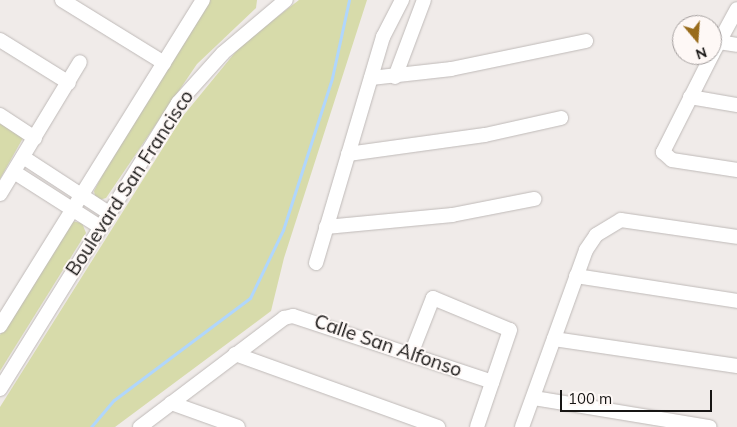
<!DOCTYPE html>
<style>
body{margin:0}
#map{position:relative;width:737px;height:427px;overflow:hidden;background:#f0ebe9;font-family:Mulish,sans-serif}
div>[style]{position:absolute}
.green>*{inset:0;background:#d7dbaa}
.stream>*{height:3px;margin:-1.5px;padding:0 1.5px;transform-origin:1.5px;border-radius:1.5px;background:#b0d6fc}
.roads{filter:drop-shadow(0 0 1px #bfbab8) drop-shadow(0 0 1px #bfbab8)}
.minor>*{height:14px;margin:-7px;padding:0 7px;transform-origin:7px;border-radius:7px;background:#fff}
span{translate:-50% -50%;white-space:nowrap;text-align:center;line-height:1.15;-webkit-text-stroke:4px #fef8f6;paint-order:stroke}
.street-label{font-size:19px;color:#171514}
.north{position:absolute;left:672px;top:15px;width:50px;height:50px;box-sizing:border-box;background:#fef8f6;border:1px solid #a29d9c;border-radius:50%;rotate:162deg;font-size:14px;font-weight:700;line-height:20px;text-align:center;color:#171514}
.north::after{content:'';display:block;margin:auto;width:18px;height:22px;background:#996c1b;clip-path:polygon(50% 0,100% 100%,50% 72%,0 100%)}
.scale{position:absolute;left:560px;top:390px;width:152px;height:22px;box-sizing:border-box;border:2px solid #171514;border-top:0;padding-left:6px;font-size:15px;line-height:18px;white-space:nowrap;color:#171514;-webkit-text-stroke:4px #fef8f6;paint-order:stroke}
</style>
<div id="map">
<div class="green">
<i style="clip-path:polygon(209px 0,257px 0,256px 8px,197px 64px,106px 198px,96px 201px,94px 191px,108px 164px)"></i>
<i style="clip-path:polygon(299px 0,367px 0,284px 258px,271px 311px,115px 427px,0 427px,0 407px,183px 116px,242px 44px)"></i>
<i style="clip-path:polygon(0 123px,23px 138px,0 179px)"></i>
<i style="clip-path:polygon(71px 221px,82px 223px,86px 233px,0 371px,0 335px)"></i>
</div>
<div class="stream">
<i style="left:91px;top:427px;width:35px;rotate:-50deg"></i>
<i style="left:114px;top:400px;width:170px;rotate:-36.9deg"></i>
<i style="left:250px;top:298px;width:76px;rotate:-64.1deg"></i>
<i style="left:283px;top:230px;width:160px;rotate:-72.1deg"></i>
<i style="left:332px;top:78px;width:80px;rotate:-77.7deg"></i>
</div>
<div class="roads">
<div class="minor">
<i style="left:62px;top:0;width:120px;rotate:31.7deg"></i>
<i style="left:0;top:40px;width:81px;rotate:31.9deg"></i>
<i style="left:719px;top:42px;width:18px;rotate:9deg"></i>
<i style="left:712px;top:55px;width:109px;rotate:116.8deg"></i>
<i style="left:663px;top:152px;width:12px;rotate:42deg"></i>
<i style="left:672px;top:160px;width:66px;rotate:8.7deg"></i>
<i style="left:712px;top:55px;width:52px;rotate:-61.5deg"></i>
<i style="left:395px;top:77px;width:82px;rotate:-69.4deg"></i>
<i style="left:371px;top:78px;width:81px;rotate:-6.4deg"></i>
<i style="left:451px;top:69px;width:138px;rotate:-11.7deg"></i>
<i style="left:690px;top:97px;width:48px;rotate:9.7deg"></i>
<i style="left:0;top:115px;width:42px;rotate:33.3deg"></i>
<i style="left:348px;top:154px;width:138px;rotate:-7.9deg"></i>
<i style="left:485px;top:135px;width:78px;rotate:-12.6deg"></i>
<i style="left:23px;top:157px;width:103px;rotate:33.1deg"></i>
<i style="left:14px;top:172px;width:102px;rotate:32.6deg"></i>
<i style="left:0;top:194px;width:154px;rotate:-58.8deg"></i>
<i style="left:326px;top:227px;width:127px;rotate:-5.4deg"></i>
<i style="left:452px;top:215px;width:84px;rotate:-11deg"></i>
<i style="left:316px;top:263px;width:236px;rotate:-73.5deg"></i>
<i style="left:383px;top:37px;width:42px;rotate:-62.8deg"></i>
<i style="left:576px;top:276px;width:163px;rotate:8.8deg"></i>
<i style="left:0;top:326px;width:384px;rotate:-58.1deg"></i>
<i style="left:554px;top:339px;width:185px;rotate:8.4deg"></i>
<i style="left:235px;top:354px;width:216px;rotate:19.8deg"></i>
<i style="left:411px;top:354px;width:60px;rotate:-68.6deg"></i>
<i style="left:433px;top:298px;width:83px;rotate:22.6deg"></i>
<i style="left:510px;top:330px;width:102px;rotate:108.8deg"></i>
<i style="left:0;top:389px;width:337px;rotate:-58.1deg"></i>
<i style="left:178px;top:103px;width:67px;rotate:-48deg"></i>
<i style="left:223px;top:53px;width:82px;rotate:-40.1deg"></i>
<i style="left:534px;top:398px;width:178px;rotate:9.4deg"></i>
<i style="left:171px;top:403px;width:71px;rotate:19.7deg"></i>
<i style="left:140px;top:427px;width:181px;rotate:-37.1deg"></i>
<i style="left:284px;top:318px;width:9px;rotate:-13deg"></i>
<i style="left:293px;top:316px;width:210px;rotate:18.3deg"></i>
<i style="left:522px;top:427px;width:188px;rotate:-70.1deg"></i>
<i style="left:586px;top:250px;width:18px;rotate:-56deg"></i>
<i style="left:596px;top:235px;width:29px;rotate:-31deg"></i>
<i style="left:621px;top:220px;width:117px;rotate:8.3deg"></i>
</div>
</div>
<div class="street-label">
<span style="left:130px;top:183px;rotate:-57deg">Boulevard San Francisco</span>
<span style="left:388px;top:346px;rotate:19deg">Calle San Alfonso</span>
</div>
<div class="north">N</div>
<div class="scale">100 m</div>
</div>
